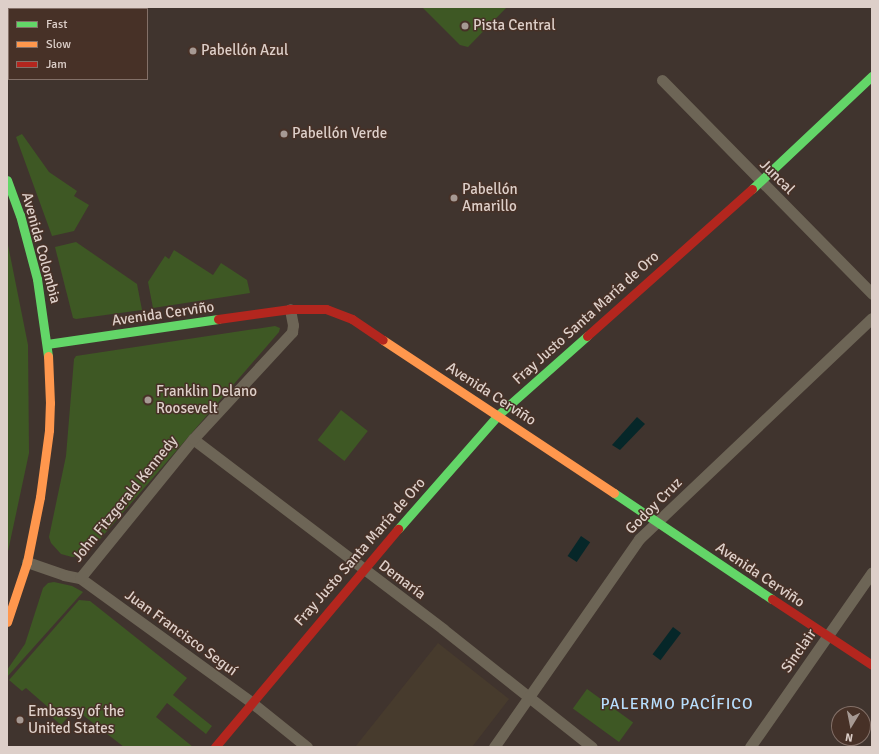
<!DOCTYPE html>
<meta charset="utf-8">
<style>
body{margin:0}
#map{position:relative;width:879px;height:754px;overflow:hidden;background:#40342e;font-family:Signika,sans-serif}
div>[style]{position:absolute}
.commercial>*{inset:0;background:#473b2d}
.green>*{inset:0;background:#3e5824;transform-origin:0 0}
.water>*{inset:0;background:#062729;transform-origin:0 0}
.street>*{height:11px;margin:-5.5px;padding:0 5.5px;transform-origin:5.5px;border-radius:5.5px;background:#6d6556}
.fast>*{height:9px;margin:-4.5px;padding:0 4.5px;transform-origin:4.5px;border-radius:4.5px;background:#63d668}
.slow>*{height:9px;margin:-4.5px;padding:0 4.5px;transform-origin:4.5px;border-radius:4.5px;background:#ff974d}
.jam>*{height:9px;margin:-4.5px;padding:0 4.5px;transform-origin:4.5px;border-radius:4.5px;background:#b3261e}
.dots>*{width:11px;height:11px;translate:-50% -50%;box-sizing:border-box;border:2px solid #473127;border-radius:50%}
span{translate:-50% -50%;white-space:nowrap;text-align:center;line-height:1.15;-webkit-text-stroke:3px #473127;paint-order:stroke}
.poi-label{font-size:15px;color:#ddcfc9}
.left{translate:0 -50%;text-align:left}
.street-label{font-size:15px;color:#ddcfc9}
.neighbourhood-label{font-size:16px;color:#b6ddfc;letter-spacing:1px}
.frame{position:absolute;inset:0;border:8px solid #ddcfc9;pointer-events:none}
.legend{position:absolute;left:8px;top:8px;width:140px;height:72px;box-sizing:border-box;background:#473127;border:1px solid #837068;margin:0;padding:5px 7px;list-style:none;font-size:12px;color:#ddcfc9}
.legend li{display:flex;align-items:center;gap:8px;height:20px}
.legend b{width:20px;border:1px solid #837068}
.north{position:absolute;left:831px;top:706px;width:40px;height:40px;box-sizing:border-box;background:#473127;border:1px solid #837068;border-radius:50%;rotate:190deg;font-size:11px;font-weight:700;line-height:16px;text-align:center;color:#ddcfc9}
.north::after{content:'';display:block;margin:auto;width:14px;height:18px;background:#a69993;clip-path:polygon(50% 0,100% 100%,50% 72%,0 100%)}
</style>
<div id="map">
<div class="commercial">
<i style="clip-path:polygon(438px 643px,509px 699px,472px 747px,355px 747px)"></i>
</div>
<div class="green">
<i style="clip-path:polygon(7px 7px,88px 7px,85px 9px,9px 9px,9px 47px,7px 47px)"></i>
<i style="clip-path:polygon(422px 7px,507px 7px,468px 47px,460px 45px)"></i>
<i style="clip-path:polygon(22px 134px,49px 172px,77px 191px,74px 196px,89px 205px,74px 231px,52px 236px,16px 137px)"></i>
<i style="clip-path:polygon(7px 240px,28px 345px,29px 453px,7px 556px)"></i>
<i style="clip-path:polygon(76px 242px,137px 284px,142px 310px,76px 319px,73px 318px,55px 247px)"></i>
<i style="clip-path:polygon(174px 250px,213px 275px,221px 263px,247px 280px,250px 293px,153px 308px,148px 282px,165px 256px,169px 259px)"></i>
<i style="clip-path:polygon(275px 326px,280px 328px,279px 332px,101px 538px,81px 556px,72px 557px,61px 554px,51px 543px,49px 537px,66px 456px,74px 359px,76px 356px)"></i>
<i style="left:341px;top:410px;width:34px;height:38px;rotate:38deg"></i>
<i style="clip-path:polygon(54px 582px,72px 586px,83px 592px,7px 677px,7px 670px,25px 644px,43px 588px,48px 583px)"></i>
<i style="clip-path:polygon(79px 600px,90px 601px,187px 678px,173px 695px,212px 726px,206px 734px,167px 703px,156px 717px,193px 747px,124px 747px,75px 709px,61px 725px,46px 712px,49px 708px,26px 688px,22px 691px,9px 680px)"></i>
<i style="left:587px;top:689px;width:57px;height:24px;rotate:36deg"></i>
</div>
<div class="water">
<i style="clip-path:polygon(637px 417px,645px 424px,620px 450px,612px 445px)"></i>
<i style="left:581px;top:536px;width:11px;height:24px;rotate:34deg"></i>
<i style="left:673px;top:627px;width:10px;height:34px;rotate:37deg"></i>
</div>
<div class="street">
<i style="left:662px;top:80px;width:300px;rotate:45.5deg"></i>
<i style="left:193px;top:439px;width:314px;rotate:37.2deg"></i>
<i style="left:443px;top:629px;width:190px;rotate:38.4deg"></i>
<i style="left:27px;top:562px;width:39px;rotate:19deg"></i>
<i style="left:64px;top:575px;width:16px;rotate:11deg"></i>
<i style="left:80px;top:578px;width:211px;rotate:35.9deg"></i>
<i style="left:251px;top:702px;width:72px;rotate:38.8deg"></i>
<i style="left:80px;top:578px;width:179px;rotate:-50.9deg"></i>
<i style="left:193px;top:439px;width:146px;rotate:-47.2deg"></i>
<i style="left:292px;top:332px;width:7px;rotate:-82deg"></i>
<i style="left:293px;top:325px;width:16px;rotate:-101deg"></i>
<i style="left:494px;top:747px;width:254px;rotate:-55.1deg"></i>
<i style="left:639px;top:539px;width:321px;rotate:-43.5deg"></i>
<i style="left:750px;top:747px;width:213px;rotate:-55.1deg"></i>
</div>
<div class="fast">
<i style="left:7px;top:180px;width:37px;rotate:70deg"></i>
<i style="left:20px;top:215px;width:66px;rotate:75.1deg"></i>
<i style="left:37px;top:279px;width:78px;rotate:81.9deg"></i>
<i style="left:752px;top:189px;width:165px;rotate:-43.3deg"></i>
<i style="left:47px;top:344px;width:173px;rotate:-8.3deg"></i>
<i style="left:614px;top:493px;width:190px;rotate:33.9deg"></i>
<i style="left:398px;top:529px;width:152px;rotate:-48.7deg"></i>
<i style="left:498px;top:415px;width:119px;rotate:-41.6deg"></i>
</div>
<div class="slow">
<i style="left:383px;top:340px;width:277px;rotate:33.5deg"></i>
<i style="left:7px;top:622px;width:63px;rotate:-71.6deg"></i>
<i style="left:27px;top:562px;width:66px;rotate:-78.7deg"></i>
<i style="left:40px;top:497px;width:68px;rotate:-82.3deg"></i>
<i style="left:49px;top:430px;width:27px;rotate:-88deg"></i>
<i style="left:50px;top:403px;width:47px;rotate:-92.4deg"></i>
</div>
<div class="jam">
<i style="left:218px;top:319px;width:73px;rotate:-7.9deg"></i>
<i style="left:290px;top:309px;width:36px"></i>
<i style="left:326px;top:309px;width:28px;rotate:21deg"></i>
<i style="left:352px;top:319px;width:37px;rotate:34deg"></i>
<i style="left:587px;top:336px;width:221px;rotate:-41.7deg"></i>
<i style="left:772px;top:599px;width:120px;rotate:33.4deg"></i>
<i style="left:215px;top:747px;width:285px;rotate:-50deg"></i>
</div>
<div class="dots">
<i style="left:465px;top:26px;background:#a69993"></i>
<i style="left:193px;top:51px;background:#a69993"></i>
<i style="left:284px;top:134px;background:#a69993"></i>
<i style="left:454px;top:198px;background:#a69993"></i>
<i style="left:148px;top:400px;background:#a69993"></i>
<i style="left:20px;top:720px;background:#a69993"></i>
</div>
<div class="poi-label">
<span class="left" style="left:473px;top:26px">Pista Central</span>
<span class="left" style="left:201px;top:51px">Pabellón Azul</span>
<span class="left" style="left:292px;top:134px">Pabellón Verde</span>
<span class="left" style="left:462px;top:198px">Pabellón<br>Amarillo</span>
<span class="left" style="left:156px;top:400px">Franklin Delano<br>Roosevelt</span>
<span class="left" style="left:28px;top:720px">Embassy of the<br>United States</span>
</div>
<div class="street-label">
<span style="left:777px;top:177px;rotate:45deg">Juncal</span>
<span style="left:41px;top:248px;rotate:75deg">Avenida Colombia</span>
<span style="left:163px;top:314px;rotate:-8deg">Avenida Cerviño</span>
<span style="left:586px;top:318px;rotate:-42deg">Fray Justo Santa María de Oro</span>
<span style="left:491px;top:394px;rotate:33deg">Avenida Cerviño</span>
<span style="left:125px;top:499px;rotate:-51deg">John Fitzgerald Kennedy</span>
<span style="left:654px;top:506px;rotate:-45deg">Godoy Cruz</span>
<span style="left:360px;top:552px;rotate:-49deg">Fray Justo Santa María de Oro</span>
<span style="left:760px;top:575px;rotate:34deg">Avenida Cerviño</span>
<span style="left:402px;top:580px;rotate:37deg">Demaría</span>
<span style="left:181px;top:633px;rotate:36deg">Juan Francisco Seguí</span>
<span style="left:799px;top:651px;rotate:-55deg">Sinclair</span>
</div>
<div class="neighbourhood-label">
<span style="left:677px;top:704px">PALERMO PACÍFICO</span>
</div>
<div class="frame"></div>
<ul class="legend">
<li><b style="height:5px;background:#63d668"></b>Fast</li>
<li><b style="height:5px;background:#ff974d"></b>Slow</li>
<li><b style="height:5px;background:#b3261e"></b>Jam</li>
</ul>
<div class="north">N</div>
</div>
